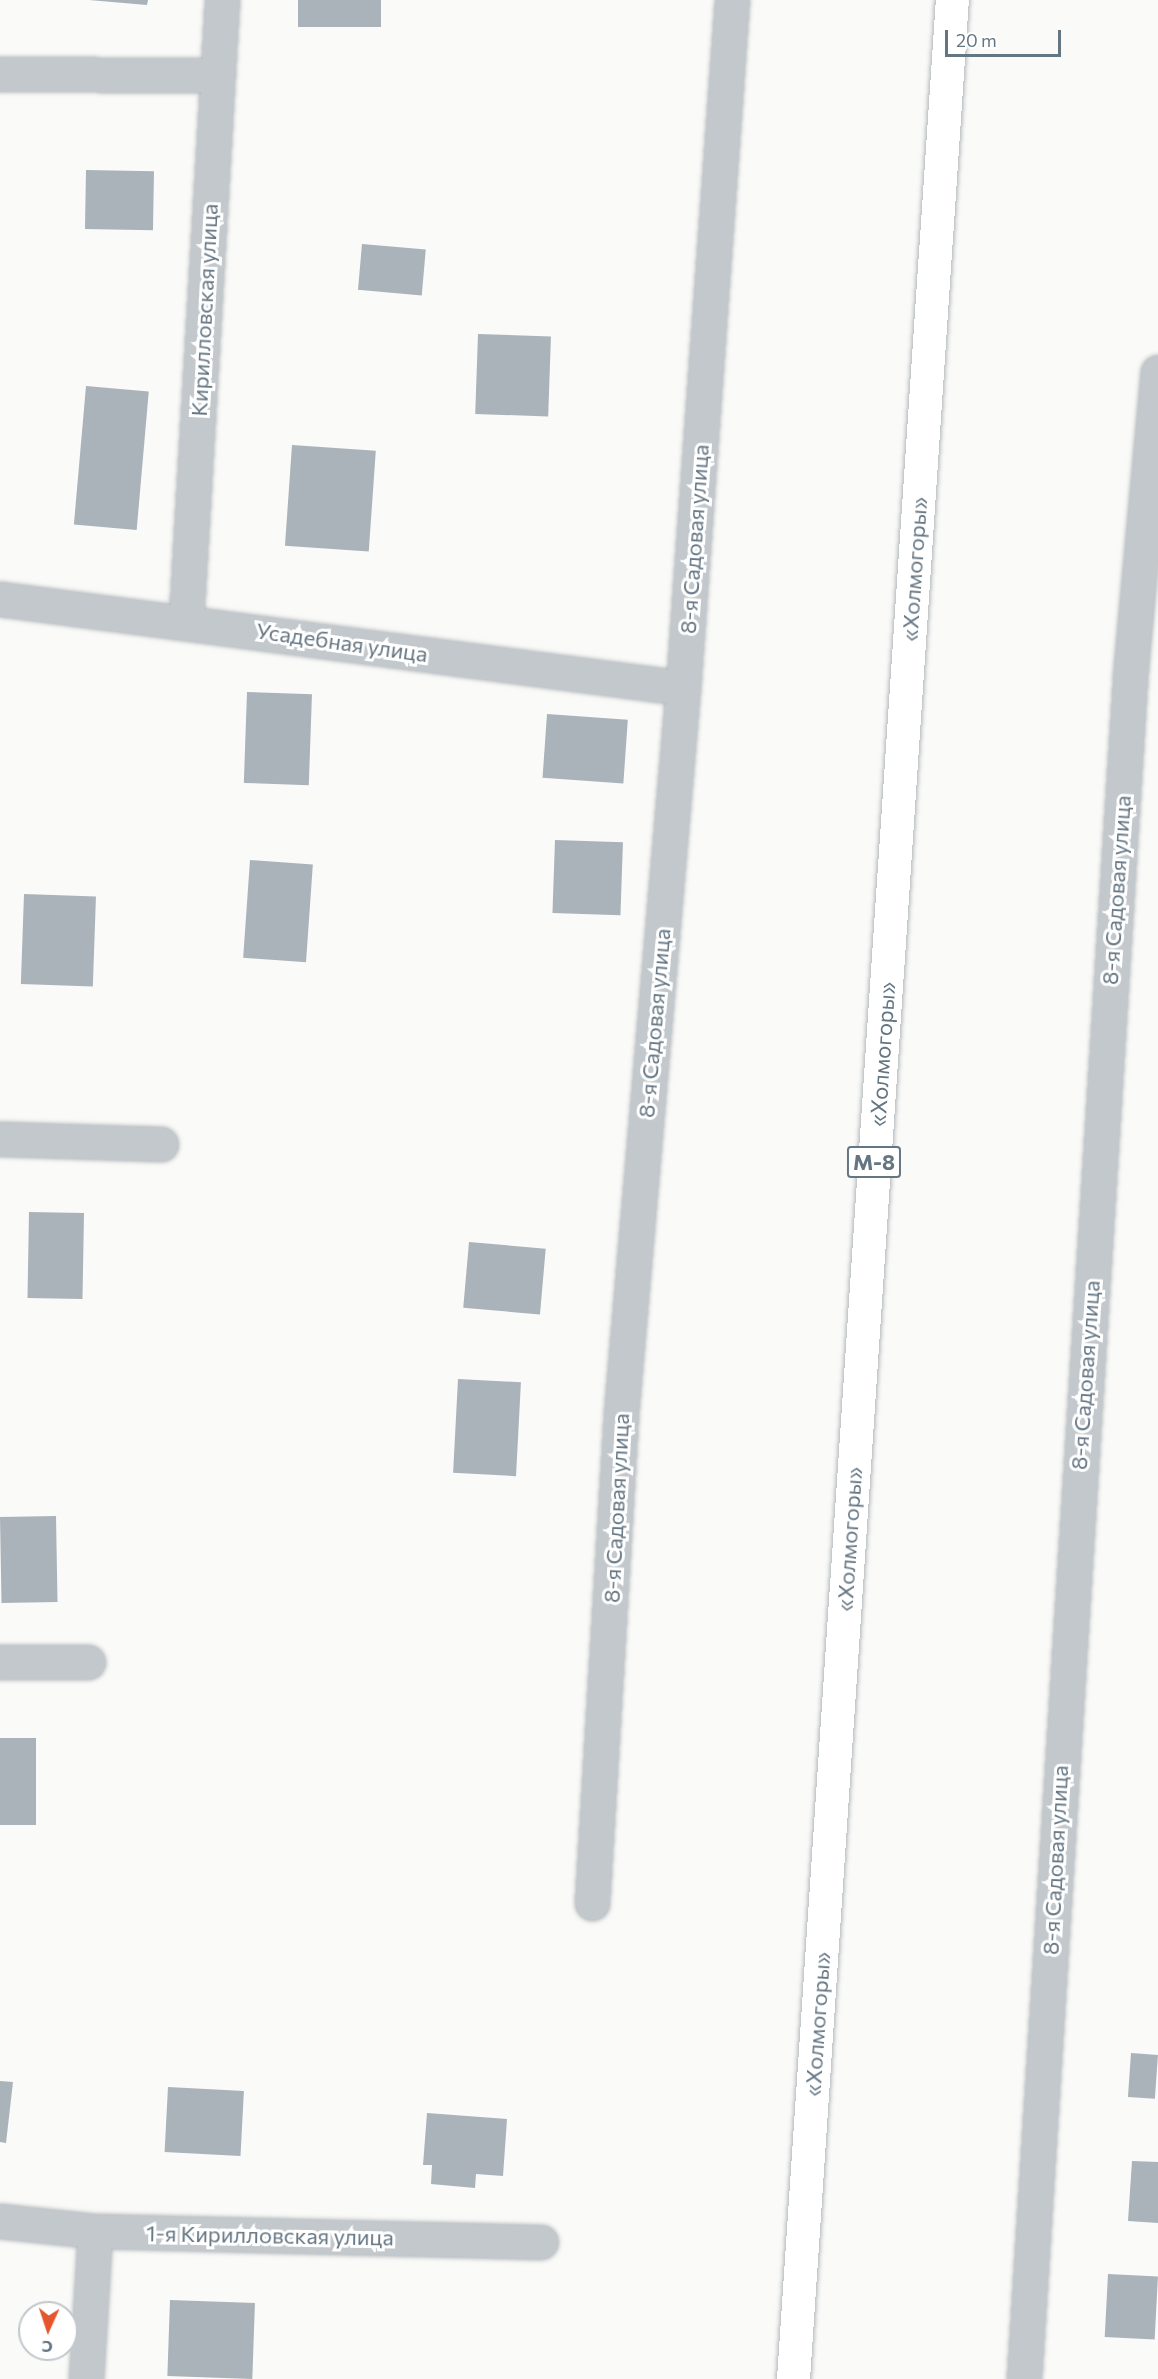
<!DOCTYPE html>
<meta charset="utf-8">
<style>
body{margin:0}
#map{position:relative;width:1158px;height:2379px;overflow:hidden;background:#fafaf8;font-family:Commissioner,sans-serif}
div>[style]{position:absolute}
.building>*{inset:0;background:#aab3b9;transform-origin:0 0}
.roads{filter:drop-shadow(0 0 2px #b4b9bd) drop-shadow(0 0 2px #b4b9bd)}
.minor>*{height:33px;margin:-16.5px;padding:0 16.5px;transform-origin:16.5px;border-radius:16.5px;background:#c3c8cc}
.highway>*{height:33px;margin:-16.5px;padding:0 16.5px;transform-origin:16.5px;border-radius:16.5px;background:#fff}
span{translate:-50% -50%;white-space:nowrap;text-align:center;line-height:1.15;-webkit-text-stroke:6px #fff;paint-order:stroke}
.shield-label span{padding:2px 4px;background:#fff;border:2px solid;border-radius:4px;-webkit-text-stroke-width:0}
.shield-label{font-size:21px;color:#657683;font-weight:700}
.street-label{font-size:22px;color:#657683}
.north{position:absolute;left:18px;top:2301px;width:60px;height:60px;box-sizing:border-box;background:#fff;border:2px solid #c1c8cd;border-radius:50%;rotate:183deg;font-size:16px;font-weight:700;line-height:24px;text-align:center;color:#657683}
.north::after{content:'';display:block;margin:auto;width:21px;height:27px;background:#e4572e;clip-path:polygon(50% 0,100% 100%,50% 72%,0 100%)}
.scale{position:absolute;left:945px;top:30px;width:116px;height:27px;box-sizing:border-box;border:3px solid #657683;border-top:0;padding-left:8px;font-size:18px;line-height:21px;white-space:nowrap;color:#657683;-webkit-text-stroke:4px #fff;paint-order:stroke}
</style>
<div id="map">
<div class="building">
<i style="clip-path:polygon(89px 0,148px 0,147px 5px)"></i>
<i style="left:298px;top:0;width:83px;height:27px"></i>
<i style="left:86px;top:170px;width:68px;height:59px;rotate:1deg"></i>
<i style="left:362px;top:244px;width:64px;height:46px;rotate:5deg"></i>
<i style="left:478px;top:334px;width:73px;height:80px;rotate:2deg"></i>
<i style="left:86px;top:386px;width:63px;height:139px;rotate:5deg"></i>
<i style="left:292px;top:445px;width:84px;height:101px;rotate:4deg"></i>
<i style="left:247px;top:692px;width:65px;height:91px;rotate:2deg"></i>
<i style="left:547px;top:714px;width:81px;height:64px;rotate:4deg"></i>
<i style="left:555px;top:840px;width:68px;height:73px;rotate:2deg"></i>
<i style="left:250px;top:860px;width:63px;height:98px;rotate:4deg"></i>
<i style="left:24px;top:894px;width:72px;height:90px;rotate:2deg"></i>
<i style="left:29px;top:1212px;width:55px;height:86px;rotate:1deg"></i>
<i style="left:469px;top:1242px;width:77px;height:66px;rotate:5deg"></i>
<i style="left:458px;top:1379px;width:63px;height:94px;rotate:3deg"></i>
<i style="left:56px;top:1516px;width:86px;height:56px;rotate:89deg"></i>
<i style="left:0;top:1738px;width:36px;height:87px"></i>
<i style="left:1131px;top:2053px;width:27px;height:44px;rotate:4deg"></i>
<i style="clip-path:polygon(0 2081px,13px 2082px,6px 2143px,0 2142px)"></i>
<i style="left:168px;top:2087px;width:76px;height:65px;rotate:3deg"></i>
<i style="clip-path:polygon(427px 2113px,507px 2119px,503px 2176px,476px 2174px,475px 2188px,431px 2184px,432px 2165px,423px 2165px)"></i>
<i style="clip-path:polygon(1132px 2161px,1158px 2162px,1158px 2223px,1128px 2221px)"></i>
<i style="left:1108px;top:2274px;width:50px;height:63px;rotate:3deg"></i>
<i style="left:170px;top:2300px;width:85px;height:76px;rotate:2deg"></i>
</div>
<div class="roads">
<div class="minor">
<i style="left:0;top:74px;width:217px;rotate:0.3deg"></i>
<i style="left:0;top:599px;width:689px;rotate:7.42deg"></i>
<i style="left:186px;top:621px;width:622px;rotate:-86.68deg"></i>
<i style="left:0;top:1139px;width:161px;rotate:1.8deg"></i>
<i style="left:0;top:1662px;width:88px"></i>
<i style="left:592px;top:1903px;width:490px;rotate:-86.6deg"></i>
<i style="left:621px;top:1414px;width:729px;rotate:-85.12deg"></i>
<i style="left:683px;top:688px;width:690px;rotate:-85.93deg"></i>
<i style="left:0;top:2221px;width:96px;rotate:6deg"></i>
<i style="left:95px;top:2231px;width:446px;rotate:1.4deg"></i>
<i style="left:86px;top:2379px;width:148px;rotate:-86.5deg"></i>
<i style="left:1024px;top:2379px;width:1716px;rotate:-86.43deg"></i>
<i style="left:1131px;top:666px;width:295px;rotate:-84.8deg"></i>
</div>
<div class="highway">
<i style="left:793px;top:2379px;width:2384px;rotate:-86.18deg"></i>
</div>
</div>
<div class="shield-label">
<span style="left:874px;top:1162px">М-8</span>
</div>
<div class="street-label">
<span style="left:204px;top:310px;rotate:-87deg">Кирилловская улица</span>
<span style="left:694px;top:539px;rotate:-86deg">8-я Садовая улица</span>
<span style="left:914px;top:569px;rotate:-86deg">«Холмогоры»</span>
<span style="left:342px;top:642px;rotate:8deg">Усадебная улица</span>
<span style="left:1116px;top:890px;rotate:-86deg">8-я Садовая улица</span>
<span style="left:654px;top:1023px;rotate:-85deg">8-я Садовая улица</span>
<span style="left:882px;top:1054px;rotate:-86deg">«Холмогоры»</span>
<span style="left:1085px;top:1375px;rotate:-86deg">8-я Садовая улица</span>
<span style="left:616px;top:1508px;rotate:-87deg">8-я Садовая улица</span>
<span style="left:849px;top:1539px;rotate:-86deg">«Холмогоры»</span>
<span style="left:1055px;top:1860px;rotate:-87deg">8-я Садовая улица</span>
<span style="left:817px;top:2024px;rotate:-86deg">«Холмогоры»</span>
<span style="left:270px;top:2235px;rotate:1deg">1-я Кирилловская улица</span>
</div>
<div class="north">С</div>
<div class="scale">20 m</div>
</div>
